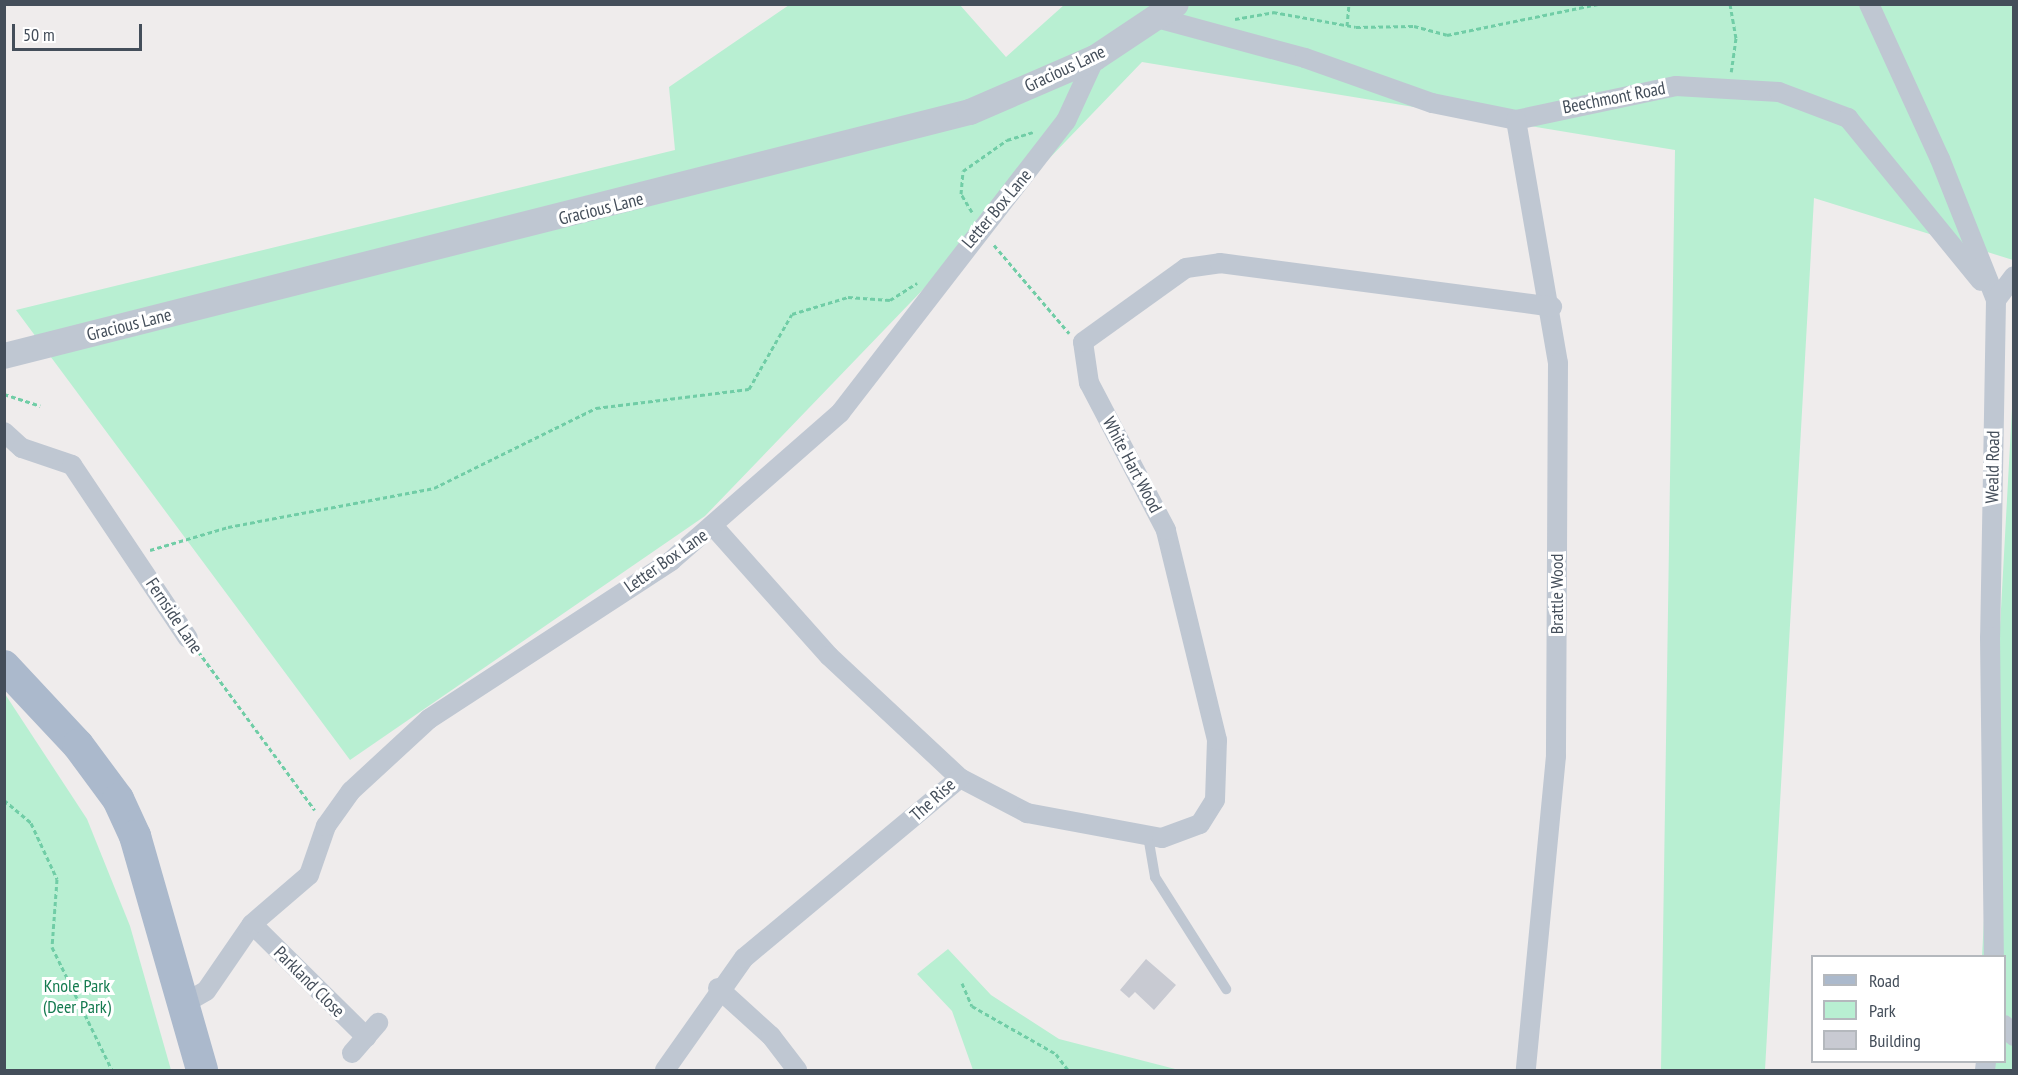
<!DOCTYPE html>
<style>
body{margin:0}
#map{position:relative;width:2018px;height:1075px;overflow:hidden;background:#efecec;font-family:"PT Sans Narrow",sans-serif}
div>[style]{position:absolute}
.green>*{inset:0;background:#b8efd2}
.building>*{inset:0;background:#c8cad2}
.path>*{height:3px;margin-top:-1.5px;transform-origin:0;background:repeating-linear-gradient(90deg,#70cda6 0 4.5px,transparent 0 7.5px)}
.service>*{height:10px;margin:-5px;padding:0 5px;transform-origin:5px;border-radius:5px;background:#bfc7d2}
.minor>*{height:20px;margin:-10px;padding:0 10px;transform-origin:10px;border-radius:10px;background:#bfc7d2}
.tertiary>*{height:26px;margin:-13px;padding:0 13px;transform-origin:13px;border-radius:13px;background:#bfc7d2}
.primary>*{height:32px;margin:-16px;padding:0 16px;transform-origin:16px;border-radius:16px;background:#abb9cc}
span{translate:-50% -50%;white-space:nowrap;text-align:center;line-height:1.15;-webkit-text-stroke:6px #fff;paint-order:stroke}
.street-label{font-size:18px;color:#444e5a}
.park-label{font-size:18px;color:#157b50}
.frame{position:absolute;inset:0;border:6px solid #444e5a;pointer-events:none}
.legend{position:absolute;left:1811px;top:955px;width:195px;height:108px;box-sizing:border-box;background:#fff;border:2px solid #b4b8bd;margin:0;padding:8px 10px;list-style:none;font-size:18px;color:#444e5a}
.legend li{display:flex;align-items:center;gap:12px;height:30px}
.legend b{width:30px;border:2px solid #b4b8bd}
.scale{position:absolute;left:12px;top:24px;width:130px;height:27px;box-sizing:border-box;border:3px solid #444e5a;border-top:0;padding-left:8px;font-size:18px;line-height:21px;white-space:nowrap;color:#444e5a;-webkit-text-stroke:4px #fff;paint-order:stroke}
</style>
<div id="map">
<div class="green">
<i style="clip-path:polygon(789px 5px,960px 5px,1006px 57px,1064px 5px,2013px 5px,2013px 260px,1814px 198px,1765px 1070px,1661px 1070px,1675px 150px,1142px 62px,705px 516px,350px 760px,16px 310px,675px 150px,669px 87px)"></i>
<i style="clip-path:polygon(2013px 390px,2013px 1070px,1976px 1070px,1976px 1062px,2004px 1062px,2004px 956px,1982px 956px)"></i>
<i style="clip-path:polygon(5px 694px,87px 819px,130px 926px,171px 1070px,5px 1070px)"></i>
<i style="clip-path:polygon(948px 949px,991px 995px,1059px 1039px,1179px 1070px,973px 1070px,952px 1011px,917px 974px)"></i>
</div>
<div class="building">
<i style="clip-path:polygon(1146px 959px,1176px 985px,1154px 1010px,1135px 992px,1129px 998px,1120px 990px)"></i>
</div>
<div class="path">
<i style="left:1730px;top:4px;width:35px;rotate:80deg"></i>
<i style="left:1736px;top:38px;width:34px;rotate:98deg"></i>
<i style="left:1235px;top:19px;width:39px;rotate:-10deg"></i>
<i style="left:1273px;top:12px;width:84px;rotate:10.2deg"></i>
<i style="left:1356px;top:27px;width:58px;rotate:-1deg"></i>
<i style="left:1414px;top:26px;width:34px;rotate:15deg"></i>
<i style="left:1447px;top:35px;width:154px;rotate:-11.6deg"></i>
<i style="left:1347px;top:26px;width:22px;rotate:-85deg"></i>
<i style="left:972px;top:212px;width:21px;rotate:-121deg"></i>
<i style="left:961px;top:194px;width:23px;rotate:-85deg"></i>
<i style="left:963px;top:171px;width:54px;rotate:-35.2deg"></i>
<i style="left:1007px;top:140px;width:27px;rotate:-17deg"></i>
<i style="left:994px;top:245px;width:116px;rotate:49.6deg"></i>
<i style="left:4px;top:394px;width:38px;rotate:18deg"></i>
<i style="left:150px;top:550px;width:81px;rotate:-16.4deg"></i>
<i style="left:228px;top:527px;width:210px;rotate:-10.7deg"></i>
<i style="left:434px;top:488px;width:181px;rotate:-26.3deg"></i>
<i style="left:596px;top:408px;width:154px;rotate:-7.1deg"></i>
<i style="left:749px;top:389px;width:86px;rotate:-60.2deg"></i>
<i style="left:792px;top:314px;width:59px;rotate:-16.9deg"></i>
<i style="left:848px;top:297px;width:42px;rotate:4.1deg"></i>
<i style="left:890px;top:300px;width:32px;rotate:-32deg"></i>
<i style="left:198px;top:651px;width:197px;rotate:53.7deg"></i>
<i style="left:4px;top:800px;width:35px;rotate:40deg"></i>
<i style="left:31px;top:823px;width:62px;rotate:65.1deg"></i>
<i style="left:57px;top:879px;width:68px;rotate:94.2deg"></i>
<i style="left:52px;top:947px;width:137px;rotate:64deg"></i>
<i style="left:962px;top:983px;width:25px;rotate:67deg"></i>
<i style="left:972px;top:1006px;width:97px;rotate:29.7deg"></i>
<i style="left:1056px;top:1054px;width:20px;rotate:53deg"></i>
</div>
<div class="service">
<i style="left:1148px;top:836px;width:42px;rotate:80.3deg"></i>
<i style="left:1155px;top:877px;width:133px;rotate:57.6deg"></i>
</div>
<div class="minor">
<i style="left:1869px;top:4px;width:170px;rotate:65.4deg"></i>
<i style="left:1940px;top:159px;width:152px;rotate:68.3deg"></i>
<i style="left:1996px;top:300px;width:337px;rotate:91deg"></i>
<i style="left:1990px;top:637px;width:319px;rotate:89.3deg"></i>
<i style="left:1157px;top:18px;width:153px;rotate:15.1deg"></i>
<i style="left:1305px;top:58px;width:135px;rotate:19.5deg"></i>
<i style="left:1432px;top:103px;width:86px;rotate:11.4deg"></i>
<i style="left:1516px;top:120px;width:164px;rotate:-12deg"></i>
<i style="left:1676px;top:86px;width:103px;rotate:3.3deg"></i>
<i style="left:1779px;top:92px;width:74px;rotate:20.6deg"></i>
<i style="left:1848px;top:118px;width:210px;rotate:50.8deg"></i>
<i style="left:1516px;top:120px;width:247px;rotate:80.2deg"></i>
<i style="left:1558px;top:363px;width:393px;rotate:90.3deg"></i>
<i style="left:1556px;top:756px;width:315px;rotate:95.5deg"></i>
<i style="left:1996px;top:300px;width:30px;rotate:-53deg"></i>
<i style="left:4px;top:432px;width:24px;rotate:42deg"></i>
<i style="left:22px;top:448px;width:53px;rotate:18.8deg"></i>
<i style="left:72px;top:465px;width:208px;rotate:56.2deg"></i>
<i style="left:714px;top:527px;width:173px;rotate:48.3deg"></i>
<i style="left:829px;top:656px;width:179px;rotate:43deg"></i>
<i style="left:960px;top:778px;width:76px;rotate:27.6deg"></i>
<i style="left:1027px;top:813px;width:137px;rotate:10.5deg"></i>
<i style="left:1162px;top:838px;width:40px;rotate:-20.2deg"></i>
<i style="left:1200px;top:824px;width:28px;rotate:-58deg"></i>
<i style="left:1215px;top:800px;width:60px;rotate:-88.1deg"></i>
<i style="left:1217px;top:740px;width:216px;rotate:-103.7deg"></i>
<i style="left:1166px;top:530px;width:166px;rotate:-117.6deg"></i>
<i style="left:1089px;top:383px;width:41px;rotate:-98.3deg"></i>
<i style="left:1083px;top:342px;width:127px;rotate:-35.7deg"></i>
<i style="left:1186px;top:268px;width:34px;rotate:-8deg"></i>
<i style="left:1220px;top:263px;width:335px;rotate:7.5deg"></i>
<i style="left:252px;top:924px;width:161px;rotate:44.7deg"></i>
<i style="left:718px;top:988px;width:72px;rotate:42.2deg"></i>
<i style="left:771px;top:1036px;width:43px;rotate:52.6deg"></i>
<i style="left:185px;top:1003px;width:24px;rotate:-30deg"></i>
<i style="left:206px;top:991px;width:81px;rotate:-55.5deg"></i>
<i style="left:252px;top:924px;width:75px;rotate:-40.7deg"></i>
<i style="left:309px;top:875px;width:52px;rotate:-70.9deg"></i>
<i style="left:326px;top:826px;width:43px;rotate:-54.5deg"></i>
<i style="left:351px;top:791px;width:106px;rotate:-42.7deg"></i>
<i style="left:429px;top:719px;width:289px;rotate:-33.1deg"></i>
<i style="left:671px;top:561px;width:225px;rotate:-41.2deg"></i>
<i style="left:840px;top:413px;width:369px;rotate:-52.3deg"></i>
<i style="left:1066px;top:121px;width:69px;rotate:-65.3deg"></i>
<i style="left:2004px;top:1025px;width:15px;rotate:48deg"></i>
<i style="left:352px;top:1053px;width:40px;rotate:-49deg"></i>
<i style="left:665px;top:1070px;width:137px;rotate:-54.8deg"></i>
<i style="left:744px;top:958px;width:281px;rotate:-39.8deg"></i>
<i style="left:1985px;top:1070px;width:8px;rotate:-83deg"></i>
</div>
<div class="tertiary">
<i style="left:4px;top:356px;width:996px;rotate:-14.18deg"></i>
<i style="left:970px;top:112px;width:136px;rotate:-23.4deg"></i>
<i style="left:1095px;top:58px;width:97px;rotate:-33.7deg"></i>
</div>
<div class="primary">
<i style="left:4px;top:666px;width:108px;rotate:46.9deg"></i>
<i style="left:78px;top:745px;width:67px;rotate:53.5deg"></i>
<i style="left:118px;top:799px;width:41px;rotate:65.3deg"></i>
<i style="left:135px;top:836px;width:243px;rotate:74deg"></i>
</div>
<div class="street-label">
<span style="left:1065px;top:69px;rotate:-25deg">Gracious Lane</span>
<span style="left:1614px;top:98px;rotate:-11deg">Beechmont Road</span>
<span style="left:601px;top:209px;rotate:-14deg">Gracious Lane</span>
<span style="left:997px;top:209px;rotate:-50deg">Letter Box Lane</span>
<span style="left:129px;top:325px;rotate:-14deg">Gracious Lane</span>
<span style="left:1132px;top:465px;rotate:62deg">White Hart Wood</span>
<span style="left:1993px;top:467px;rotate:-89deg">Weald Road</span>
<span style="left:666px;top:561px;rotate:-35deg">Letter Box Lane</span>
<span style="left:1557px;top:594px;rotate:-90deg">Brattle Wood</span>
<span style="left:174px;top:616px;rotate:56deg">Fernside Lane</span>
<span style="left:933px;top:800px;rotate:-42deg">The Rise</span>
<span style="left:309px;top:982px;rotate:45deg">Parkland Close</span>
</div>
<div class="park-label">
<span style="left:77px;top:997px">Knole Park<br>(Deer Park)</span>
</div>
<div class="frame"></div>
<ul class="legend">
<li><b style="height:8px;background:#abb9cc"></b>Road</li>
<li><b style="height:16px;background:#b8efd2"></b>Park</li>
<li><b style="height:16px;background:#c8cad2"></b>Building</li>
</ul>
<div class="scale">50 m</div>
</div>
